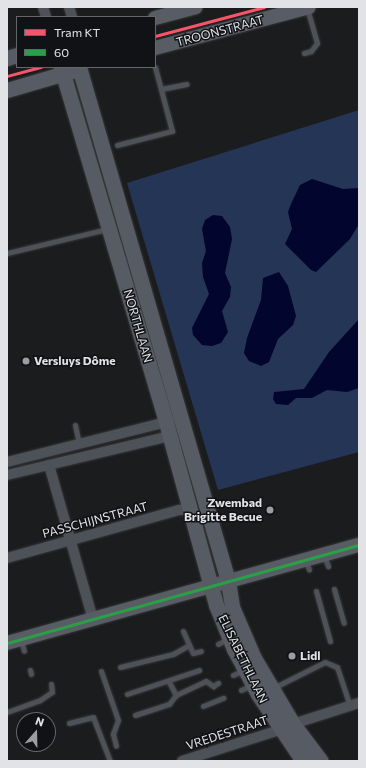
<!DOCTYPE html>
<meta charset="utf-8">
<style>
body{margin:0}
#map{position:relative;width:366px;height:768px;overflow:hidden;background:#1b1c1e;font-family:Commissioner,sans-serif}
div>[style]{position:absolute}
.green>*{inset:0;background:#253556}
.water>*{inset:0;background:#02052e}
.roads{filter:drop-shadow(0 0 1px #383839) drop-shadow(0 0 1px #383839)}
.lane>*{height:5px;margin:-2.5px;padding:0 2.5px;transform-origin:2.5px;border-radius:2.5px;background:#4d5158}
.street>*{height:10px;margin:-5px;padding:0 5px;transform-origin:5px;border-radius:5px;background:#4d5158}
.secondary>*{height:14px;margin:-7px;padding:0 7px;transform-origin:7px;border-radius:7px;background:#585d65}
.primary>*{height:15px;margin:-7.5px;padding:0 7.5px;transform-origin:7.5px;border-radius:7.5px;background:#575c64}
.bus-1>*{height:3px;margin:-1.5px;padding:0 1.5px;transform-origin:1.5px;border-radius:1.5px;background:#2aa044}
.tram-1>*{height:3px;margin:-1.5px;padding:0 1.5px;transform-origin:1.5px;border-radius:1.5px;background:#f65569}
.dots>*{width:11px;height:11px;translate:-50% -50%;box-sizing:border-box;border:2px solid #111215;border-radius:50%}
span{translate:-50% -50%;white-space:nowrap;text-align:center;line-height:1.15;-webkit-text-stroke:3px #111215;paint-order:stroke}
.street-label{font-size:12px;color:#e2e3e6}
.poi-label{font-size:12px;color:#e2e3e6;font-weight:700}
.left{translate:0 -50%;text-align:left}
.right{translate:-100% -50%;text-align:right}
.frame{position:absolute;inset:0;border:8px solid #e2e3e6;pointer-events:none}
.legend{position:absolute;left:16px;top:16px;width:140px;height:52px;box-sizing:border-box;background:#111215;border:1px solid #656669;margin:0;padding:5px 7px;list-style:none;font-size:12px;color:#e2e3e6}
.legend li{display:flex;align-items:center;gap:8px;height:20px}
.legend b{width:20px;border:1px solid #656669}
.north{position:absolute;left:16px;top:712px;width:40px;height:40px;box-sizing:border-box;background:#111215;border:1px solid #656669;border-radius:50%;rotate:20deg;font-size:11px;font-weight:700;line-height:16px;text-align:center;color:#e2e3e6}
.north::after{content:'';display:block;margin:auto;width:14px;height:18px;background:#9c9da0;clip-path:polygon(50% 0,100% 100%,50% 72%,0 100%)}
</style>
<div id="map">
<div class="green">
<i style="clip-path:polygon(359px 110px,359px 452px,218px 490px,127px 183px)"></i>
</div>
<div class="water">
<i style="clip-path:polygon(312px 179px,343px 189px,359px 188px,359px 224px,350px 239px,316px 272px,311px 270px,285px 244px,292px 229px,288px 212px,291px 204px,300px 185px)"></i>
<i style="clip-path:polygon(213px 215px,222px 216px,230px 227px,232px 239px,225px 273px,231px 287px,230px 297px,222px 311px,228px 332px,221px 343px,212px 346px,202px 345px,193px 335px,192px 328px,209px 294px,203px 277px,202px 263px,206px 251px,202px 229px,205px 220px)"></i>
<i style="clip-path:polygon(279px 272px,288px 286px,296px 316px,293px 325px,278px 339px,269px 362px,261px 366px,249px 361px,244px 353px,247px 338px,261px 300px,263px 278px)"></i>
<i style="clip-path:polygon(359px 319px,359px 388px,347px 392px,327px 390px,312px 398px,296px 398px,288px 405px,276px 404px,273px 399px,274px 392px,304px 389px,329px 352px)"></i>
</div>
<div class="roads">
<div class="lane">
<i style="left:304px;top:53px;width:7px;rotate:-16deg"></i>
<i style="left:311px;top:51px;width:10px;rotate:-53deg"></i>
<i style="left:317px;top:43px;width:35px;rotate:-106deg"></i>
<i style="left:161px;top:89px;width:26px;rotate:-11deg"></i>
<i style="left:117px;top:145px;width:57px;rotate:-14.3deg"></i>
<i style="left:172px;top:131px;width:66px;rotate:-104.9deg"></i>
<i style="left:7px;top:253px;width:103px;rotate:-13.5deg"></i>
<i style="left:75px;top:425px;width:19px;rotate:78deg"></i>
<i style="left:324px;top:556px;width:11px;rotate:68deg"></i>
<i style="left:306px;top:560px;width:10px;rotate:73deg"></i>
<i style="left:334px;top:589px;width:35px;rotate:74deg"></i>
<i style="left:316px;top:591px;width:52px;rotate:74.4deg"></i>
<i style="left:183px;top:631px;width:24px;rotate:66deg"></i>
<i style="left:193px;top:653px;width:8px;rotate:-14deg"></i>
<i style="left:21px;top:640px;width:11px;rotate:75deg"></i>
<i style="left:218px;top:644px;width:10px;rotate:-29deg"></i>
<i style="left:120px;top:667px;width:55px;rotate:-13.8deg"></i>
<i style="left:173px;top:654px;width:18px;rotate:-29deg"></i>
<i style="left:30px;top:670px;width:4px;rotate:76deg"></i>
<i style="left:101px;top:671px;width:52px;rotate:70.9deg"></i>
<i style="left:118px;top:720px;width:15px;rotate:110deg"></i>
<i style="left:113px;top:734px;width:12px;rotate:76deg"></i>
<i style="left:233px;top:675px;width:12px;rotate:-24deg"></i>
<i style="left:169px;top:682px;width:15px;rotate:62deg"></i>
<i style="left:273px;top:688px;width:58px;rotate:-26.6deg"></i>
<i style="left:325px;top:662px;width:13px;rotate:23deg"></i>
<i style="left:337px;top:667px;width:41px;rotate:71.6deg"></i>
<i style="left:241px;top:690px;width:12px;rotate:-24deg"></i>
<i style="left:127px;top:694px;width:76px;rotate:-18.4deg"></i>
<i style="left:203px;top:706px;width:22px;rotate:-22deg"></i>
<i style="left:7px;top:712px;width:35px;rotate:-20deg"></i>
<i style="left:40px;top:700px;width:14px;rotate:-34deg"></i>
<i style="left:52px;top:692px;width:8px;rotate:-97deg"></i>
<i style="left:135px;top:715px;width:36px;rotate:-18deg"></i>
<i style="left:169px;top:704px;width:11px;rotate:-52deg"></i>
<i style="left:176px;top:695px;width:33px;rotate:-25deg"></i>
<i style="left:206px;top:681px;width:9px;rotate:36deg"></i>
<i style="left:213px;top:686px;width:6px;rotate:-31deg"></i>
<i style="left:69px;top:723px;width:25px;rotate:-14deg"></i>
<i style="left:93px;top:717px;width:47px;rotate:68.9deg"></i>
</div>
<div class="street">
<i style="left:43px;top:7px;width:10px;rotate:73deg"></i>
<i style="left:69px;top:7px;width:10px;rotate:73deg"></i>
<i style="left:7px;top:462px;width:164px;rotate:-14.1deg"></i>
<i style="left:49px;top:465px;width:160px;rotate:74.1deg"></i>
<i style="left:7px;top:475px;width:168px;rotate:-13.5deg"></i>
<i style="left:7px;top:558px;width:179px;rotate:-15.6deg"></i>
<i style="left:179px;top:510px;width:11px"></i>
<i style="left:293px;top:724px;width:69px;rotate:-17.7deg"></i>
<i style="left:182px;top:761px;width:103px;rotate:-17.6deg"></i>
</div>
<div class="secondary">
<i style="left:155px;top:18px;width:42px;rotate:-15deg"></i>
<i style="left:155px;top:48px;width:159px;rotate:-14.9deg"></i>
<i style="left:7px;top:643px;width:365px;rotate:-15.6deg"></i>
</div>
<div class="primary">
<i style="left:7px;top:58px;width:10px;rotate:-17deg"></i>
<i style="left:61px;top:67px;width:370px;rotate:73.5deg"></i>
<i style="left:166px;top:422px;width:190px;rotate:74.7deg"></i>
<i style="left:216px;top:605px;width:48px;rotate:67.8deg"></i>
<i style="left:234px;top:649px;width:51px;rotate:61.9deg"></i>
<i style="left:258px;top:694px;width:81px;rotate:56.1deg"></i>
<i style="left:79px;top:67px;width:535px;rotate:73.83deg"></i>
<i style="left:228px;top:581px;width:26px;rotate:81deg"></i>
<i style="left:232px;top:607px;width:56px;rotate:66.7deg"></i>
<i style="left:254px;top:658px;width:77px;rotate:59.4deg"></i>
<i style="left:293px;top:724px;width:46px;rotate:52.9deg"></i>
<i style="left:7px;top:90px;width:68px;rotate:-16.3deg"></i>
</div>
</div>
<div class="bus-1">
<i style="left:7px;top:643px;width:365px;rotate:-15.6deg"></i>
</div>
<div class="tram-1">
<i style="left:155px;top:36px;width:113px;rotate:-14.9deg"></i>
<i style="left:7px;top:76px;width:35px;rotate:-15deg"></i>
</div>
<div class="dots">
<i style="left:26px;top:361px;background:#9c9da0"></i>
<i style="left:270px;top:510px;background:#9c9da0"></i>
<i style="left:292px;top:656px;background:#9c9da0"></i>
</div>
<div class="street-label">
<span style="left:220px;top:31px;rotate:-15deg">TROONSTRAAT</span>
<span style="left:138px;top:326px;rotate:74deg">NORTHLAAN</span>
<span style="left:95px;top:520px;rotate:-15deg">PASSCHIJNSTRAAT</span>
<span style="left:243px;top:659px;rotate:64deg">ELISABETHLAAN</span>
<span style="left:227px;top:733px;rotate:-18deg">VREDESTRAAT</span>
</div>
<div class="poi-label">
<span class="left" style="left:34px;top:361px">Versluys Dôme</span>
<span class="right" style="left:262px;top:510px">Zwembad<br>Brigitte Becue</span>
<span class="left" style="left:300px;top:656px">Lidl</span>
</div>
<div class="frame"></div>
<ul class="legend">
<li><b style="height:5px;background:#f65569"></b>Tram KT</li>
<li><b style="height:5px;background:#2aa044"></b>60</li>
</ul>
<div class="north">N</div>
</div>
